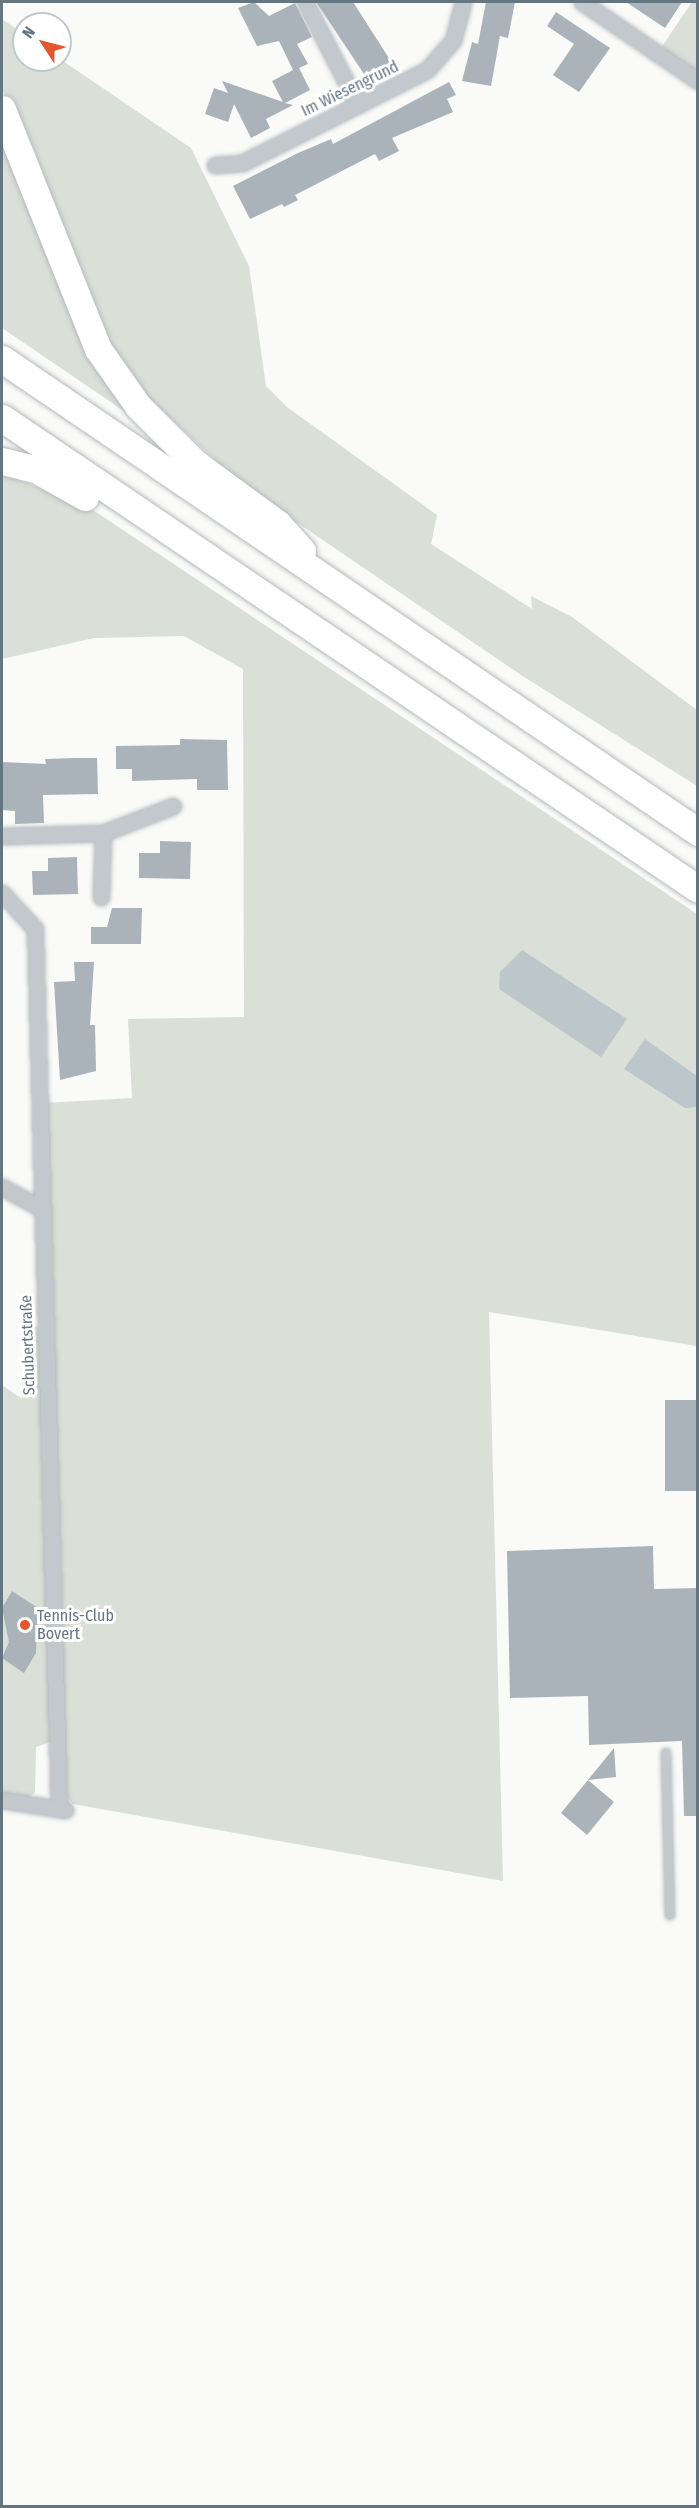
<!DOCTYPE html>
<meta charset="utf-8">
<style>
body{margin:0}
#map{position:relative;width:699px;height:2508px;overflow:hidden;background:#fafaf8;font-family:"Fira Sans Condensed",sans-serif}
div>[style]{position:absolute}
.green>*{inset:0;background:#dadfd7}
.water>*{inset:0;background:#bbc7cb}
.building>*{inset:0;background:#aab3b9;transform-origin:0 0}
.roads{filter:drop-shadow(0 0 2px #b4b9bd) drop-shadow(0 0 2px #b4b9bd)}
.lane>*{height:8px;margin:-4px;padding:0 4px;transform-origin:4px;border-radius:4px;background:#c3c8cc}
.street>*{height:15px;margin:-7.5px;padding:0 7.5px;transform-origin:7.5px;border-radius:7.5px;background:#c3c8cc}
.highway>*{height:27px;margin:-13.5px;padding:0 13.5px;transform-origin:13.5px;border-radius:13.5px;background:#fff}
.dots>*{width:16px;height:16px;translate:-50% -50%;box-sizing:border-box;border:3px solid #fff;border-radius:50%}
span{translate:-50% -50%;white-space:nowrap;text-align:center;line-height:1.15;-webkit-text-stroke:6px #fff;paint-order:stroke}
.street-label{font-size:16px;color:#657683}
.poi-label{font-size:16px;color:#657683}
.left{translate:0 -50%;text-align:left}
.frame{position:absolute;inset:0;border:3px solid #657683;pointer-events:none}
.north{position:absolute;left:12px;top:12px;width:60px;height:60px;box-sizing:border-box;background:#fff;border:2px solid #c1c8cd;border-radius:50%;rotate:306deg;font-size:16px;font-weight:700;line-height:24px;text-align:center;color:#657683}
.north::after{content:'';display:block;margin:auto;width:21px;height:27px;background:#e4572e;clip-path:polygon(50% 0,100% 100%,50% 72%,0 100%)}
</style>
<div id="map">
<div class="green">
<i style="clip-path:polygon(692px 2px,697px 2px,697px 73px,661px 48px)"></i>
<i style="clip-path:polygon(2px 19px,24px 34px,24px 60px,60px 59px,191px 148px,249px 266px,266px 386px,287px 407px,437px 515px,431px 544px,532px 609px,531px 596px,572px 617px,697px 710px,697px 786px,521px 675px,242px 485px,144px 393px,111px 346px,78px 278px,35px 151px,2px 89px)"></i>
<i style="clip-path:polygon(2px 125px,143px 424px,2px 328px)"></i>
<i style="clip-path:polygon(2px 473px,96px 512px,697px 914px,697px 1346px,489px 1312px,503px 1881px,73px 1804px,62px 1792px,44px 1103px,132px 1098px,128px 1019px,244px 1017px,243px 669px,184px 636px,94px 638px,2px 659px)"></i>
<i style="clip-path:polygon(25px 1318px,42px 1330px,51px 1742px,36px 1747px,35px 1793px,27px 1798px,2px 1793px,2px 1385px,22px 1399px)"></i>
</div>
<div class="water">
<i style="clip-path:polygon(522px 950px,627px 1019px,601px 1057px,499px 989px,500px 972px)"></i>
<i style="clip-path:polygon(645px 1039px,697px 1076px,697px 1107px,685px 1108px,624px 1069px)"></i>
</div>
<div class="building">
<i style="clip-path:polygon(254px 2px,269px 16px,295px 3px,312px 37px,297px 44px,308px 64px,299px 68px,310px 90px,285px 103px,293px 105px,266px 119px,270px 128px,251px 138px,234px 104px,228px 122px,205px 114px,214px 88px,228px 93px,222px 81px,283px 102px,272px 81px,293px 70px,279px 41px,257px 46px,238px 8px)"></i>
<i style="clip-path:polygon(316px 2px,353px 2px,394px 66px,368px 80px)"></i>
<i style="clip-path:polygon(486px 2px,515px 2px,508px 38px,500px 36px,491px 86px,462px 81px,472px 42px,478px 44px)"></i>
<i style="clip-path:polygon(626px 2px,682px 2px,665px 28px)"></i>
<i style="clip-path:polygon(556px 12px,610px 48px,579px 92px,553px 75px,574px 44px,547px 26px)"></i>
<i style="clip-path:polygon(449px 82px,456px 95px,447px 99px,453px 112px,392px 138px,399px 151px,379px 161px,375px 154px,295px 195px,298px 200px,284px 207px,282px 204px,250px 219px,233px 186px,298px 153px,331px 139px,333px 144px)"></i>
<i style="clip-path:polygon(180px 739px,227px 740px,228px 790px,197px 790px,197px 779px,132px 781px,132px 769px,116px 769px,116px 746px,180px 745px)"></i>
<i style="clip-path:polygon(74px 758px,97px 758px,98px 794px,43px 795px,44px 823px,15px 824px,15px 811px,2px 810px,2px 762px,46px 764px,45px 759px)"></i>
<i style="clip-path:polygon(160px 841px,191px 842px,190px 879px,139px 878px,139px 853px,160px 853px)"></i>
<i style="clip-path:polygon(77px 857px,78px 894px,33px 895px,32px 871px,48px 871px,48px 858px)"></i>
<i style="clip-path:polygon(112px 908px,142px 908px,141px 944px,91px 944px,91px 927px,107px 927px)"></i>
<i style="clip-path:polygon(74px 962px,94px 962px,90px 1025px,95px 1025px,96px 1071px,60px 1080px,54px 982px,75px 981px)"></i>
<i style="left:698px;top:1400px;width:91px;height:33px;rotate:90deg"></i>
<i style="clip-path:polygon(653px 1546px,654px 1589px,698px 1588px,698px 1816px,684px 1816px,682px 1741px,589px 1745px,588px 1696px,510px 1698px,507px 1551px)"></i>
<i style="clip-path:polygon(12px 1591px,38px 1608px,36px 1653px,24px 1673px,2px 1658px,9px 1642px,2px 1608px)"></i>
<i style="clip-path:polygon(614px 1748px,616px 1777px,588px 1780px,614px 1802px,587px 1835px,561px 1813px)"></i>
</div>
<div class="roads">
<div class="lane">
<i style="left:666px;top:1753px;width:162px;rotate:88.6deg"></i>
</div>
<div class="street">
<i style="left:305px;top:2px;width:116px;rotate:62.8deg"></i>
<i style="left:582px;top:2px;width:140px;rotate:34.3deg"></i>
<i style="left:215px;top:165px;width:27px;rotate:-4deg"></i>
<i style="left:242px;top:163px;width:207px;rotate:-26.7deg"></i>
<i style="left:427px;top:70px;width:40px;rotate:-49deg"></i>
<i style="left:453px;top:40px;width:39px;rotate:-75deg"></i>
<i style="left:2px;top:836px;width:101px;rotate:-1.7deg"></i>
<i style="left:103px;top:833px;width:75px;rotate:-21.1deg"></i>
<i style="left:2px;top:893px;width:49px;rotate:47.5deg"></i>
<i style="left:35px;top:929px;width:880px;rotate:88.44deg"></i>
<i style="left:101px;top:897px;width:64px;rotate:-88.2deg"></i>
<i style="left:2px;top:1187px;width:46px;rotate:28.8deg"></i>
<i style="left:2px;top:1800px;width:64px;rotate:9deg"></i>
</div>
<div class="highway">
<i style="left:2px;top:109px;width:258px;rotate:68.2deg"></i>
<i style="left:98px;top:349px;width:70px;rotate:54.9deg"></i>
<i style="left:138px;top:406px;width:81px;rotate:45deg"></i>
<i style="left:195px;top:463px;width:103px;rotate:36.3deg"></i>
<i style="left:278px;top:524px;width:36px;rotate:48deg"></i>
<i style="left:2px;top:359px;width:842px;rotate:34.2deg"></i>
<i style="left:2px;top:418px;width:840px;rotate:34.09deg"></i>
<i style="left:2px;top:461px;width:36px;rotate:14deg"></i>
<i style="left:37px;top:470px;width:55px;rotate:29.4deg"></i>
</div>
</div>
<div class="dots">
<i style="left:25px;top:1625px;background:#e4572e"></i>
</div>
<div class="street-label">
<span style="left:350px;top:89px;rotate:-26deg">Im Wiesengrund</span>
<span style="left:28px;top:1345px;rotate:-92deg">Schubertstraße</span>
</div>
<div class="poi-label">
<span class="left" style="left:37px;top:1625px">Tennis-Club<br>Bovert</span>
</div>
<div class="frame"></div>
<div class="north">N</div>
</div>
